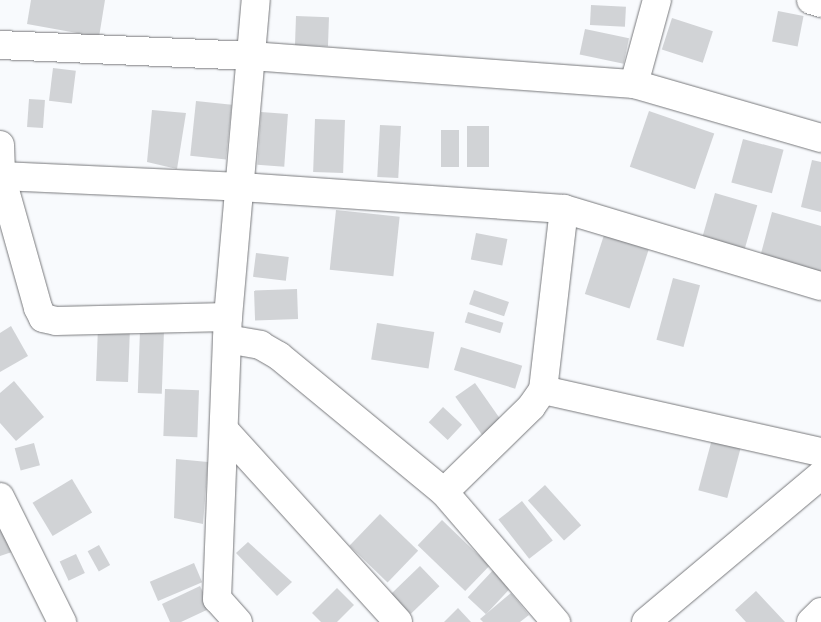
<!DOCTYPE html>
<style>
body{margin:0}
#map{position:relative;width:821px;height:622px;overflow:hidden;background:#f8fafd;font-family:"Titillium Web",sans-serif}
div>[style]{position:absolute}
.building>*{inset:0;background:#d1d3d6;transform-origin:0 0}
.roads{filter:drop-shadow(0 0 1px #78797c) drop-shadow(0 0 1px #78797c)}
.minor>*{height:28px;margin:-14px;padding:0 14px;transform-origin:14px;border-radius:14px;background:#fff}
span{translate:-50% -50%;white-space:nowrap;text-align:center;line-height:1.15;-webkit-text-stroke:4px #f8fafd;paint-order:stroke}
</style>
<div id="map">
<div class="building">
<i style="clip-path:polygon(31px 0,105px 0,99px 37px,27px 24px)"></i>
<i style="left:591px;top:5px;width:35px;height:20px;rotate:3deg"></i>
<i style="left:778px;top:11px;width:26px;height:31px;rotate:11deg"></i>
<i style="left:296px;top:16px;width:33px;height:29px;rotate:2deg"></i>
<i style="left:672px;top:18px;width:43px;height:33px;rotate:18deg"></i>
<i style="left:585px;top:29px;width:45px;height:26px;rotate:12deg"></i>
<i style="left:53px;top:68px;width:23px;height:33px;rotate:7deg"></i>
<i style="left:29px;top:99px;width:16px;height:28px;rotate:4deg"></i>
<i style="left:196px;top:101px;width:36px;height:55px;rotate:6deg"></i>
<i style="clip-path:polygon(152px 110px,186px 113px,177px 169px,147px 162px)"></i>
<i style="left:649px;top:111px;width:69px;height:59px;rotate:19deg"></i>
<i style="left:261px;top:112px;width:27px;height:53px;rotate:4deg"></i>
<i style="left:315px;top:119px;width:30px;height:53px;rotate:2deg"></i>
<i style="left:380px;top:125px;width:21px;height:52px;rotate:3deg"></i>
<i style="left:467px;top:126px;width:22px;height:41px"></i>
<i style="left:441px;top:130px;width:18px;height:37px"></i>
<i style="left:743px;top:139px;width:42px;height:45px;rotate:15deg"></i>
<i style="clip-path:polygon(812px 160px,821px 162px,821px 212px,801px 207px)"></i>
<i style="left:715px;top:193px;width:44px;height:46px;rotate:16deg"></i>
<i style="left:336px;top:210px;width:64px;height:60px;rotate:6deg"></i>
<i style="clip-path:polygon(772px 212px,821px 226px,821px 279px,759px 261px)"></i>
<i style="left:476px;top:233px;width:32px;height:27px;rotate:11deg"></i>
<i style="left:604px;top:235px;width:47px;height:62px;rotate:18deg"></i>
<i style="left:256px;top:253px;width:33px;height:24px;rotate:7deg"></i>
<i style="left:673px;top:278px;width:28px;height:64px;rotate:15deg"></i>
<i style="left:297px;top:289px;width:30px;height:43px;rotate:88deg"></i>
<i style="left:474px;top:290px;width:37px;height:15px;rotate:19deg"></i>
<i style="left:468px;top:312px;width:37px;height:11px;rotate:17deg"></i>
<i style="left:377px;top:323px;width:58px;height:37px;rotate:9deg"></i>
<i style="clip-path:polygon(11px 326px,28px 356px,0 372px,0 333px)"></i>
<i style="left:98px;top:326px;width:32px;height:55px;rotate:2deg"></i>
<i style="left:140px;top:330px;width:24px;height:63px;rotate:2deg"></i>
<i style="left:461px;top:347px;width:64px;height:24px;rotate:17deg"></i>
<i style="clip-path:polygon(14px 381px,44px 417px,16px 441px,0 423px,0 393px)"></i>
<i style="left:475px;top:383px;width:47px;height:24px;rotate:55deg"></i>
<i style="left:165px;top:389px;width:34px;height:47px;rotate:2deg"></i>
<i style="left:443px;top:407px;width:26px;height:21px;rotate:43deg"></i>
<i style="left:712px;top:439px;width:30px;height:53px;rotate:15deg"></i>
<i style="left:34px;top:443px;width:23px;height:20px;rotate:75deg"></i>
<i style="clip-path:polygon(176px 459px,208px 462px,203px 524px,174px 518px)"></i>
<i style="left:72px;top:479px;width:39px;height:46px;rotate:59deg"></i>
<i style="left:545px;top:485px;width:54px;height:23px;rotate:48deg"></i>
<i style="left:522px;top:501px;width:50px;height:30px;rotate:52deg"></i>
<i style="left:380px;top:514px;width:53px;height:44px;rotate:44deg"></i>
<i style="left:442px;top:520px;width:66px;height:35px;rotate:44deg"></i>
<i style="clip-path:polygon(0 524px,12px 552px,0 556px)"></i>
<i style="clip-path:polygon(248px 542px,292px 582px,277px 596px,236px 553px)"></i>
<i style="left:99px;top:545px;width:23px;height:13px;rotate:61deg"></i>
<i style="left:76px;top:554px;width:21px;height:18px;rotate:65deg"></i>
<i style="left:194px;top:563px;width:21px;height:48px;rotate:67deg"></i>
<i style="left:420px;top:566px;width:28px;height:40px;rotate:46deg"></i>
<i style="left:495px;top:568px;width:25px;height:40px;rotate:43deg"></i>
<i style="clip-path:polygon(200px 586px,211px 608px,181px 622px,170px 622px,162px 604px)"></i>
<i style="clip-path:polygon(337px 588px,354px 605px,337px 622px,321px 622px,312px 613px)"></i>
<i style="clip-path:polygon(756px 591px,785px 622px,746px 622px,735px 610px)"></i>
<i style="clip-path:polygon(511px 593px,529px 615px,520px 622px,483px 622px,480px 619px)"></i>
<i style="clip-path:polygon(458px 608px,471px 622px,444px 622px)"></i>
</div>
<div class="roads">
<div class="minor">
<i style="left:811px;top:0;width:10px;rotate:17deg"></i>
<i style="left:0;top:45px;width:251px;rotate:2.5deg"></i>
<i style="left:251px;top:56px;width:384px;rotate:4.2deg"></i>
<i style="left:634px;top:84px;width:195px;rotate:16.1deg"></i>
<i style="left:634px;top:84px;width:87px;rotate:-74.7deg"></i>
<i style="left:0;top:145px;width:31px;rotate:88deg"></i>
<i style="left:1px;top:176px;width:137px;rotate:74.3deg"></i>
<i style="left:38px;top:308px;width:11px;rotate:63deg"></i>
<i style="left:43px;top:318px;width:13px;rotate:13deg"></i>
<i style="left:56px;top:321px;width:172px;rotate:-1.3deg"></i>
<i style="left:1px;top:176px;width:240px;rotate:2.6deg"></i>
<i style="left:241px;top:187px;width:324px;rotate:3.9deg"></i>
<i style="left:564px;top:209px;width:268px;rotate:16.7deg"></i>
<i style="left:227px;top:339px;width:34px;rotate:10deg"></i>
<i style="left:260px;top:345px;width:22px;rotate:30deg"></i>
<i style="left:279px;top:356px;width:214px;rotate:39.5deg"></i>
<i style="left:444px;top:492px;width:172px;rotate:49.3deg"></i>
<i style="left:543px;top:390px;width:285px;rotate:12.6deg"></i>
<i style="left:226px;top:432px;width:256px;rotate:47.8deg"></i>
<i style="left:444px;top:492px;width:122px;rotate:-44.3deg"></i>
<i style="left:531px;top:407px;width:21px;rotate:-55deg"></i>
<i style="left:543px;top:390px;width:182px;rotate:-83.4deg"></i>
<i style="left:0;top:497px;width:140px;rotate:63.6deg"></i>
<i style="left:238px;top:622px;width:31px;rotate:-132deg"></i>
<i style="left:217px;top:599px;width:282px;rotate:-87.8deg"></i>
<i style="left:228px;top:317px;width:318px;rotate:-85deg"></i>
<i style="left:646px;top:622px;width:229px;rotate:-40deg"></i>
<i style="left:811px;top:622px;width:14px;rotate:-45deg"></i>
</div>
</div>
</div>
